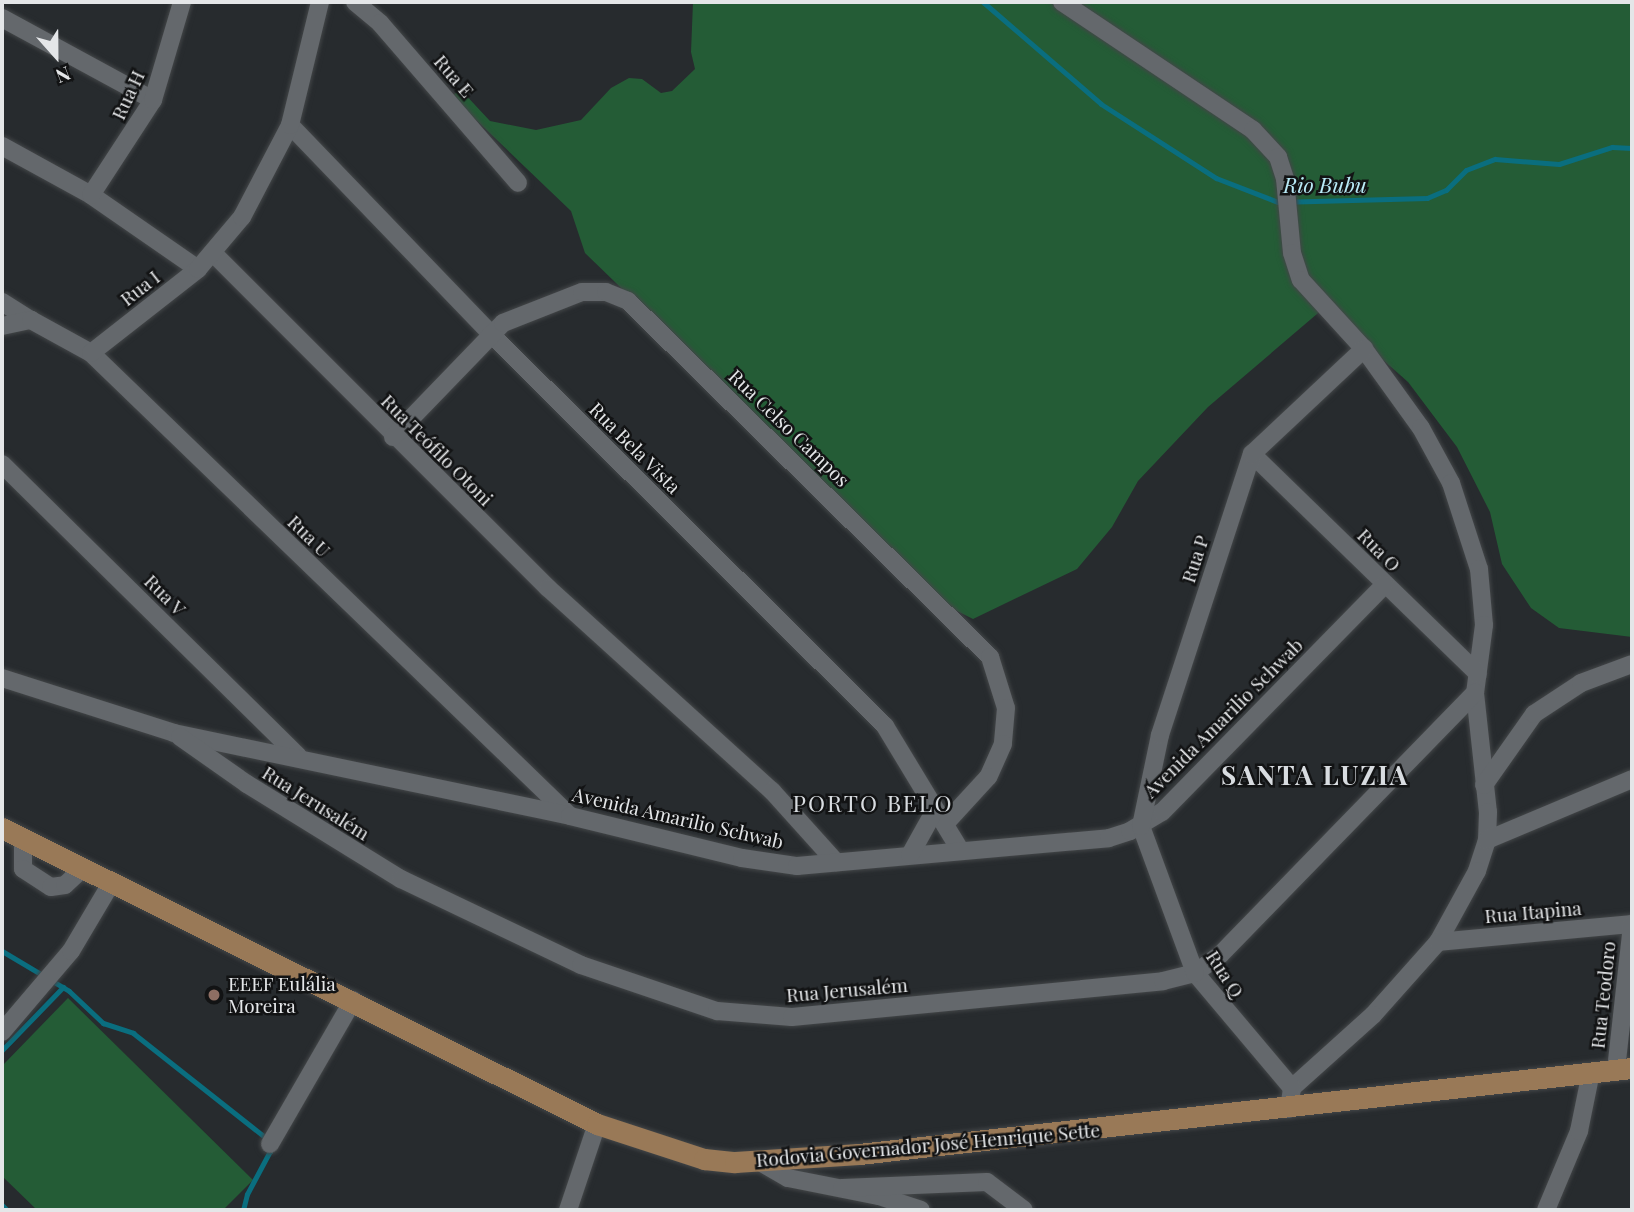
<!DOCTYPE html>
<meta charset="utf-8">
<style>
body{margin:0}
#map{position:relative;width:1634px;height:1212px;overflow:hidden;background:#272b2e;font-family:"Playfair Display",serif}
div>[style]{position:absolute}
.green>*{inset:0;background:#245c36}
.stream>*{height:5px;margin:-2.5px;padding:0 2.5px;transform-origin:2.5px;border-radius:2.5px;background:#0a6e7f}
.roads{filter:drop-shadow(0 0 2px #434648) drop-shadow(0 0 2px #434648)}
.minor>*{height:18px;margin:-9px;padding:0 9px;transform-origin:9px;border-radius:9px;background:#64686c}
.major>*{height:21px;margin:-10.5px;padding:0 10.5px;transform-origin:10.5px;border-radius:10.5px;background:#997957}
.dots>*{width:19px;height:19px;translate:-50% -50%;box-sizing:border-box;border:4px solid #121314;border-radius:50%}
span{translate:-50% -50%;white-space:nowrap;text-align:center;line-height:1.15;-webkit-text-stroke:5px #121314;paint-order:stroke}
.street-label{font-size:19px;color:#e4e6e8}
.poi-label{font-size:19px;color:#e4e6e8}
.left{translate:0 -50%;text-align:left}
.water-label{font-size:21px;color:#b9ebf7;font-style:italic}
.quarter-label{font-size:23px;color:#d8dce0;letter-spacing:2px}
.district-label{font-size:26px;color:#d8dce0;font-weight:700;letter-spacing:2px}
.frame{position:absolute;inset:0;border:4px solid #e4e6e8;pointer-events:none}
.north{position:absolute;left:21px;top:21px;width:70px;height:70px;-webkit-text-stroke:5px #121314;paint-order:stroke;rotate:159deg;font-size:19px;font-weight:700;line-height:28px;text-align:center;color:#e4e6e8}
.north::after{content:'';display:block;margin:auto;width:24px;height:32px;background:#e4e6e8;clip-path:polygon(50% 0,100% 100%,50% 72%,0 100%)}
</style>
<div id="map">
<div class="green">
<i style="clip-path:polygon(693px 2px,1632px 2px,1632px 637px,1559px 628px,1531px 608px,1502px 564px,1490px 512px,1457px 447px,1408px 382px,1324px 308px,1208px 407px,1138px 481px,1112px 527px,1077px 569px,973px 619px,951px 608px,585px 253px,571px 211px,451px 96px,461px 90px,490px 121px,536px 130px,581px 120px,611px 88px,629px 78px,642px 79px,661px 93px,672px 91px,695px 69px,691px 52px)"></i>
<i style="clip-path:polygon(68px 998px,253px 1180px,223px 1210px,37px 1210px,2px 1176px,2px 1066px)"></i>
</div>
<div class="stream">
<i style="left:983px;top:2px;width:156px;rotate:40.8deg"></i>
<i style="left:1101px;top:104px;width:137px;rotate:32.8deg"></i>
<i style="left:1216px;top:178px;width:66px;rotate:21.2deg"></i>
<i style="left:1278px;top:202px;width:149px;rotate:-1.5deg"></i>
<i style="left:1427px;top:198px;width:21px;rotate:-23deg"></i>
<i style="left:1446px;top:190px;width:28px;rotate:-45deg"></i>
<i style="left:1466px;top:170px;width:31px;rotate:-21deg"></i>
<i style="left:1495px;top:159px;width:64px;rotate:4.5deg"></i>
<i style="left:1559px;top:164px;width:56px;rotate:-17.8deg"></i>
<i style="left:1612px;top:147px;width:20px;rotate:3deg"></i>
<i style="left:2px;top:951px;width:78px;rotate:30.8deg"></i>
<i style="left:69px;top:991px;width:47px;rotate:43.3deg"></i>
<i style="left:103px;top:1023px;width:32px;rotate:18deg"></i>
<i style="left:133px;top:1033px;width:169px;rotate:38.3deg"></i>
<i style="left:266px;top:1138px;width:14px;rotate:73deg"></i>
<i style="left:270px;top:1151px;width:49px;rotate:118.1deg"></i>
<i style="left:247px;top:1194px;width:16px;rotate:104deg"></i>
<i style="left:2px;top:1050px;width:88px;rotate:-45.9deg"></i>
<i style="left:2px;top:1205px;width:7px;rotate:45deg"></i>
</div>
<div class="roads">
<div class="minor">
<i style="left:355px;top:2px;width:33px;rotate:40deg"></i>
<i style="left:380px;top:23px;width:211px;rotate:49.2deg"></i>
<i style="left:1062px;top:2px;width:230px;rotate:33.8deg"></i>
<i style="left:1253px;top:130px;width:37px;rotate:47deg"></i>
<i style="left:1278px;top:157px;width:23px;rotate:72deg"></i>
<i style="left:1285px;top:179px;width:74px;rotate:84.6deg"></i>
<i style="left:1292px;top:253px;width:28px;rotate:72deg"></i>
<i style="left:1301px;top:280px;width:93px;rotate:47.6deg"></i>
<i style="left:1364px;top:349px;width:97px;rotate:54.2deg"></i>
<i style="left:1421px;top:428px;width:63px;rotate:61.4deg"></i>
<i style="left:1451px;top:483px;width:90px;rotate:72deg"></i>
<i style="left:1479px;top:569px;width:56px;rotate:84.9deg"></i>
<i style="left:1484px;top:625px;width:69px;rotate:97.5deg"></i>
<i style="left:1475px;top:693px;width:120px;rotate:83.8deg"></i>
<i style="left:1488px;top:812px;width:28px;rotate:92deg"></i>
<i style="left:1487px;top:840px;width:33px;rotate:108deg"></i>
<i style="left:1477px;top:871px;width:81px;rotate:118.8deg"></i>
<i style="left:1438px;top:942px;width:98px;rotate:131.7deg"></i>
<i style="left:1373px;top:1015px;width:109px;rotate:138deg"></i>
<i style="left:1292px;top:1088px;width:21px;rotate:98deg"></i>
<i style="left:2px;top:18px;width:172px;rotate:28.5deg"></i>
<i style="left:290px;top:125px;width:290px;rotate:46.1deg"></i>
<i style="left:491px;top:334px;width:556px;rotate:44.85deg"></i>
<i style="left:885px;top:726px;width:145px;rotate:58.8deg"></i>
<i style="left:2px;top:146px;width:102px;rotate:28.8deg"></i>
<i style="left:91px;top:195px;width:130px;rotate:34.7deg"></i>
<i style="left:91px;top:195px;width:113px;rotate:-56.9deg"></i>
<i style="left:153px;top:100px;width:102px;rotate:-73.5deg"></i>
<i style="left:214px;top:254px;width:472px;rotate:45deg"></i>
<i style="left:548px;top:588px;width:302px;rotate:42.2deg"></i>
<i style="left:772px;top:791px;width:96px;rotate:48deg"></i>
<i style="left:2px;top:302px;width:34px;rotate:32deg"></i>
<i style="left:2px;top:326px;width:30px;rotate:-12deg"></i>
<i style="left:31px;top:320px;width:68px;rotate:28.8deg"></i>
<i style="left:91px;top:353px;width:665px;rotate:44.02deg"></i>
<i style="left:91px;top:353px;width:136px;rotate:-38.1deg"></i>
<i style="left:198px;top:269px;width:68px;rotate:-49.8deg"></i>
<i style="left:242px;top:217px;width:104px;rotate:-62.4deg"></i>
<i style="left:290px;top:125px;width:127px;rotate:-76.3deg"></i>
<i style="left:393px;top:437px;width:158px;rotate:-46deg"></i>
<i style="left:503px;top:323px;width:85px;rotate:-21.4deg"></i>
<i style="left:582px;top:292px;width:24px"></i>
<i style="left:606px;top:292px;width:24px;rotate:22deg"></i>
<i style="left:628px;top:301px;width:508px;rotate:44.52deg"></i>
<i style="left:990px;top:657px;width:53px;rotate:72.6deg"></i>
<i style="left:1006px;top:708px;width:36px;rotate:95deg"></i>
<i style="left:1003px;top:744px;width:36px;rotate:114deg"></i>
<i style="left:988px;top:777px;width:64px;rotate:132.5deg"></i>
<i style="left:1252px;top:454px;width:315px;rotate:44.2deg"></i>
<i style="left:2px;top:464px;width:416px;rotate:44.6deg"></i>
<i style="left:2px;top:678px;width:181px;rotate:17.7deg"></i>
<i style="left:174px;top:733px;width:405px;rotate:11.8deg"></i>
<i style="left:570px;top:816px;width:177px;rotate:13.7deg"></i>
<i style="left:742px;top:858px;width:56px;rotate:8.3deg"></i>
<i style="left:797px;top:866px;width:313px;rotate:-5.1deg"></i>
<i style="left:1109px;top:838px;width:22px;rotate:-18deg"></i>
<i style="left:1130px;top:831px;width:37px;rotate:-31deg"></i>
<i style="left:1162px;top:812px;width:318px;rotate:-45.6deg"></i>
<i style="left:180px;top:737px;width:82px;rotate:35deg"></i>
<i style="left:247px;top:784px;width:181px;rotate:31.7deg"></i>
<i style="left:401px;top:879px;width:199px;rotate:25.5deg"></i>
<i style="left:581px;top:965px;width:144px;rotate:18.7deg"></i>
<i style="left:717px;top:1011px;width:75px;rotate:4.6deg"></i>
<i style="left:792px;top:1017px;width:373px;rotate:-5.5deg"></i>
<i style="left:1163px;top:981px;width:33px;rotate:-14deg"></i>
<i style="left:1195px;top:973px;width:31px;rotate:-36deg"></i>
<i style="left:1220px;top:955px;width:366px;rotate:-45.8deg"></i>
<i style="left:1484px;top:785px;width:87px;rotate:-54.8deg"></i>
<i style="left:1534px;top:714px;width:56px;rotate:-33.4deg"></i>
<i style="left:1581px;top:683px;width:54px;rotate:-20.4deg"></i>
<i style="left:23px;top:838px;width:31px;rotate:90deg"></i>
<i style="left:23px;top:869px;width:33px;rotate:33deg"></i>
<i style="left:51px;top:887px;width:14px;rotate:-8deg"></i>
<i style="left:65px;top:885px;width:25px;rotate:-43deg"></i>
<i style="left:1487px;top:840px;width:157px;rotate:-22.8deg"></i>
<i style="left:910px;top:855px;width:51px;rotate:-60.9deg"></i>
<i style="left:1438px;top:942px;width:195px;rotate:-5.3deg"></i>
<i style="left:2px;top:1032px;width:106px;rotate:-49.6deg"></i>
<i style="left:71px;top:951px;width:80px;rotate:-59.3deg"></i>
<i style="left:1616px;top:1070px;width:147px;rotate:-83.7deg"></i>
<i style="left:1292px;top:1088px;width:150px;rotate:-130.1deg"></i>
<i style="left:1195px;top:973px;width:157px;rotate:-110.2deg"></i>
<i style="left:1141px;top:826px;width:93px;rotate:-78.2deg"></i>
<i style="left:1160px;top:735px;width:296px;rotate:-71.9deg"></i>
<i style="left:1252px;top:454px;width:154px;rotate:-43.2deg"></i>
<i style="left:270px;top:1144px;width:166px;rotate:-60deg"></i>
<i style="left:760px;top:1162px;width:32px;rotate:30deg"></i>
<i style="left:788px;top:1178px;width:93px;rotate:11.2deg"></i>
<i style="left:879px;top:1196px;width:44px;rotate:18.4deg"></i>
<i style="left:842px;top:1188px;width:145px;rotate:-2.4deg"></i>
<i style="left:987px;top:1182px;width:46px;rotate:37.1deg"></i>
<i style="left:568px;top:1210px;width:91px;rotate:-71.4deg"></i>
<i style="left:1546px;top:1210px;width:86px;rotate:-67.3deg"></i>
<i style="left:1579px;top:1131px;width:60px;rotate:-78.5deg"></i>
</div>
<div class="major">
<i style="left:2px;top:828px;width:665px;rotate:26.45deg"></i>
<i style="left:597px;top:1124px;width:113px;rotate:18.1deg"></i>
<i style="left:704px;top:1159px;width:31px;rotate:6deg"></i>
<i style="left:735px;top:1162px;width:124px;rotate:-3.7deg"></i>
<i style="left:859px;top:1154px;width:778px;rotate:-6.35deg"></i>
</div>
</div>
<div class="dots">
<i style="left:214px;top:995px;background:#8d6e63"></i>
</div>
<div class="street-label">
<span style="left:454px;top:76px;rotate:49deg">Rua E</span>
<span style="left:128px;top:95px;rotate:-65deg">Rua H</span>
<span style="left:140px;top:288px;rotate:-38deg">Rua I</span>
<span style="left:789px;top:428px;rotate:44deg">Rua Celso Campos</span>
<span style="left:635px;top:448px;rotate:45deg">Rua Bela Vista</span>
<span style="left:437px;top:450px;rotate:45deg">Rua Teófilo Otoni</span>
<span style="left:309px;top:536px;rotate:44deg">Rua U</span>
<span style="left:1379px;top:550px;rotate:45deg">Rua O</span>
<span style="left:1195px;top:559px;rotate:-72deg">Rua P</span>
<span style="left:165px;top:595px;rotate:45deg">Rua V</span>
<span style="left:1223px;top:718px;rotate:-45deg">Avenida Amarilio Schwab</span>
<span style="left:316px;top:803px;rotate:32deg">Rua Jerusalém</span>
<span style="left:678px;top:818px;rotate:13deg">Avenida Amarilio Schwab</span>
<span style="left:1533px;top:912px;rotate:-5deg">Rua Itapina</span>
<span style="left:1225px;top:974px;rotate:57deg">Rua Q</span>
<span style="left:847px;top:990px;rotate:-5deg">Rua Jerusalém</span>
<span style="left:1603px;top:995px;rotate:-84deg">Rua Teodoro</span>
<span style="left:928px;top:1145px;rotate:-5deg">Rodovia Governador José Henrique Sette</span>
</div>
<div class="poi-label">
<span class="left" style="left:228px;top:995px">EEEF Eulália<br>Moreira</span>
</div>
<div class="water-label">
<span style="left:1325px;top:184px">Rio Bubu</span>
</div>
<div class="quarter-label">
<span style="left:873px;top:803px">PORTO BELO</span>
</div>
<div class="district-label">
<span style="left:1315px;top:775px">SANTA LUZIA</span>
</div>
<div class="frame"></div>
<div class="north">N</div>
</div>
